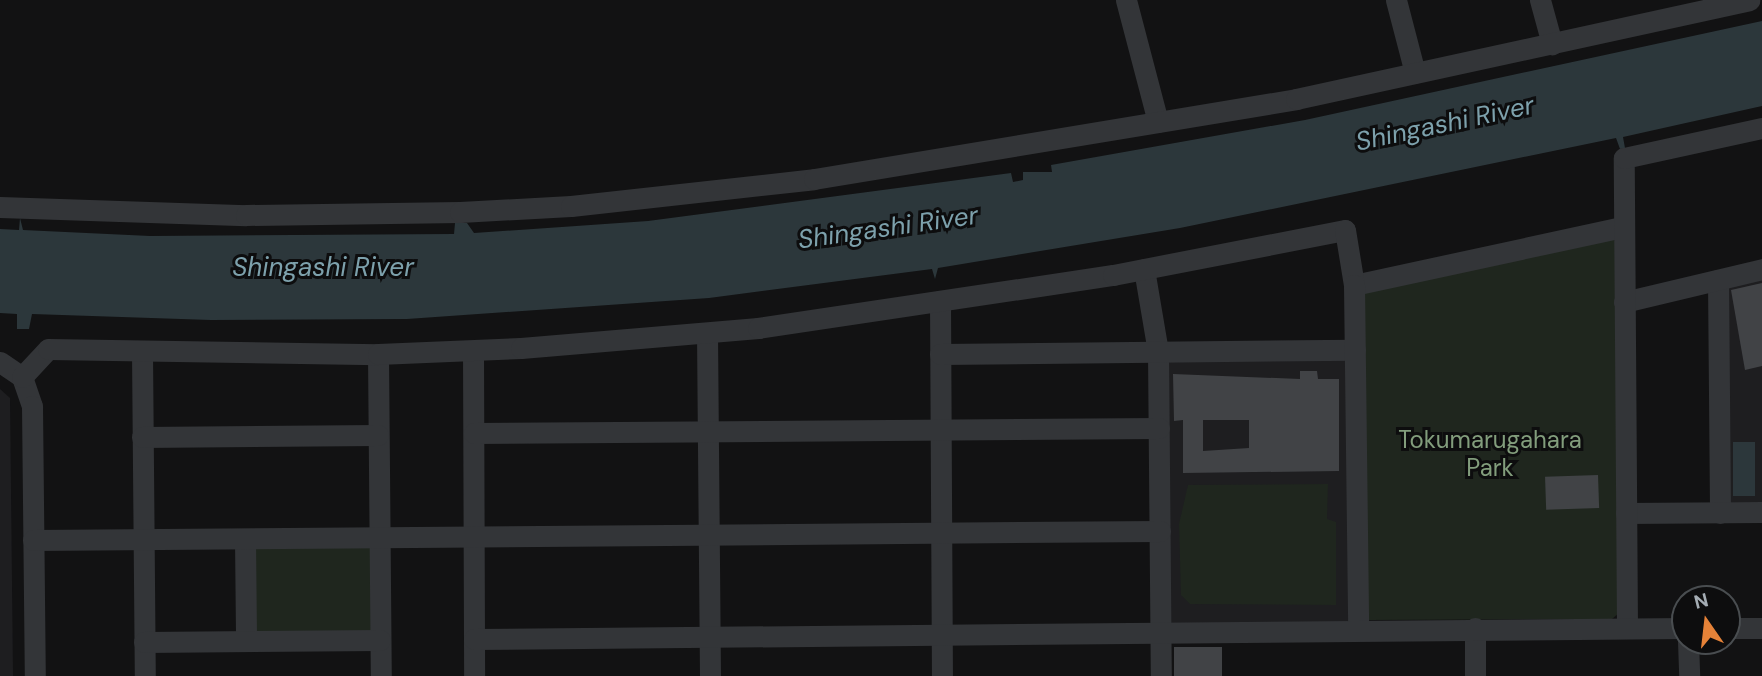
<!DOCTYPE html>
<style>
body{margin:0}
#map{position:relative;width:1762px;height:676px;overflow:hidden;background:#121213;font-family:"DM Sans",sans-serif}
div>[style]{position:absolute}
.built>*{inset:0;background:#1e1e20}
.green>*{inset:0;background:#1f261e}
.water>*{inset:0;background:#2c373b;transform-origin:0 0}
.building>*{inset:0;background:#414346;transform-origin:0 0}
.minor>*{height:21px;margin:-10.5px;padding:0 10.5px;transform-origin:10.5px;border-radius:10.5px;background:#333538}
span{translate:-50% -50%;white-space:nowrap;text-align:center;line-height:1.15;-webkit-text-stroke:6px #0d0d0e;paint-order:stroke}
.park-label{font-size:24px;color:#829d7c}
.water-label{font-size:26px;color:#7da1ac;font-style:italic}
.north{position:absolute;left:1671px;top:585px;width:70px;height:70px;box-sizing:border-box;background:#0d0d0e;border:2px solid #494d50;border-radius:50%;rotate:346deg;font-size:19px;font-weight:700;line-height:28px;text-align:center;color:#a4acb3}
.north::after{content:'';display:block;margin:auto;width:24px;height:32px;background:#e58238;clip-path:polygon(50% 0,100% 100%,50% 72%,0 100%)}
</style>
<div id="map">
<div class="built">
<i style="clip-path:polygon(1762px 276px,1762px 502px,1731px 502px,1725px 498px,1727px 284px)"></i>
<i style="clip-path:polygon(1341px 357px,1346px 361px,1349px 620px,1344px 625px,1170px 626px,1163px 362px)"></i>
<i style="clip-path:polygon(0 389px,10px 398px,13px 676px,0 676px)"></i>
</div>
<div class="green">
<i style="clip-path:polygon(1610px 236px,1615px 241px,1619px 613px,1612px 619px,1369px 620px,1364px 616px,1361px 294px)"></i>
<i style="clip-path:polygon(1328px 484px,1327px 519px,1336px 522px,1336px 605px,1190px 604px,1181px 595px,1179px 524px,1188px 485px)"></i>
<i style="clip-path:polygon(368px 544px,373px 549px,373px 628px,367px 634px,256px 635px,251px 629px,256px 545px)"></i>
</div>
<div class="water">
<i style="clip-path:polygon(1762px 21px,1762px 106px,1623px 137px,1625px 148px,1620px 149px,1616px 138px,1180px 228px,938px 268px,935px 279px,932px 269px,709px 298px,407px 319px,211px 320px,32px 314px,29px 329px,17px 329px,17px 314px,0 313px,0 229px,19px 230px,20px 218px,23px 230px,150px 236px,454px 234px,455px 223px,467px 223px,474px 233px,648px 221px,1011px 173px,1013px 182px,1023px 180px,1023px 172px,1052px 172px,1051px 165px,1305px 120px)"></i>
<i style="left:1755px;top:442px;width:54px;height:22px;rotate:90deg"></i>
</div>
<div class="building">
<i style="clip-path:polygon(1762px 283px,1762px 366px,1745px 370px,1731px 290px)"></i>
<i style="clip-path:polygon(evenodd,1300px 371px,1317px 371px,1318px 379px,1339px 379px,1339px 471px,1183px 473px,1183px 420px,1174px 421px,1173px 374px,1300px 379px,1300px 371px,1203px 420px,1249px 420px,1249px 448px,1203px 451px,1203px 420px)"></i>
<i style="left:1598px;top:475px;width:33px;height:53px;rotate:88deg"></i>
<i style="left:1174px;top:647px;width:48px;height:29px"></i>
</div>
<div class="minor">
<i style="left:1126px;top:0;width:126px;rotate:75.3deg"></i>
<i style="left:1396px;top:0;width:75px;rotate:75.4deg"></i>
<i style="left:1540px;top:0;width:46px;rotate:74.7deg"></i>
<i style="left:0;top:207px;width:246px;rotate:1.9deg"></i>
<i style="left:246px;top:215px;width:214px;rotate:-0.8deg"></i>
<i style="left:460px;top:212px;width:111px;rotate:-3.1deg"></i>
<i style="left:571px;top:206px;width:244px;rotate:-6.3deg"></i>
<i style="left:814px;top:179px;width:489px;rotate:-9.4deg"></i>
<i style="left:1296px;top:99px;width:464px;rotate:-12.3deg"></i>
<i style="left:1144px;top:269px;width:84px;rotate:80.4deg"></i>
<i style="left:1158px;top:352px;width:324px;rotate:89.5deg"></i>
<i style="left:1718px;top:280px;width:233px;rotate:89.5deg"></i>
<i style="left:1354px;top:285px;width:275px;rotate:-12.2deg"></i>
<i style="left:940px;top:301px;width:375px;rotate:89.7deg"></i>
<i style="left:1624px;top:302px;width:142px;rotate:-13.4deg"></i>
<i style="left:707px;top:333px;width:343px;rotate:89.5deg"></i>
<i style="left:473px;top:351px;width:325px;rotate:89.8deg"></i>
<i style="left:142px;top:352px;width:324px;rotate:89.5deg"></i>
<i style="left:378px;top:354px;width:322px;rotate:89.5deg"></i>
<i style="left:940px;top:354px;width:415px;rotate:-0.6deg"></i>
<i style="left:0;top:362px;width:27px;rotate:34deg"></i>
<i style="left:22px;top:377px;width:31px;rotate:71deg"></i>
<i style="left:32px;top:406px;width:270px;rotate:89.4deg"></i>
<i style="left:22px;top:377px;width:38px;rotate:-47deg"></i>
<i style="left:48px;top:349px;width:330px;rotate:0.9deg"></i>
<i style="left:378px;top:354px;width:143px;rotate:-2.4deg"></i>
<i style="left:521px;top:348px;width:238px;rotate:-4.8deg"></i>
<i style="left:758px;top:328px;width:359px;rotate:-8.5deg"></i>
<i style="left:1113px;top:275px;width:236px;rotate:-11deg"></i>
<i style="left:1345px;top:230px;width:56px;rotate:80.7deg"></i>
<i style="left:1354px;top:285px;width:344px;rotate:89.3deg"></i>
<i style="left:474px;top:433px;width:685px;rotate:-0.42deg"></i>
<i style="left:142px;top:437px;width:236px;rotate:-0.5deg"></i>
<i style="left:1626px;top:513px;width:136px;rotate:-0.4deg"></i>
<i style="left:245px;top:539px;width:102px;rotate:89.4deg"></i>
<i style="left:33px;top:540px;width:1127px;rotate:-0.46deg"></i>
<i style="left:1627px;top:627px;width:469px;rotate:-90.4deg"></i>
<i style="left:1624px;top:158px;width:141px;rotate:-12.3deg"></i>
<i style="left:1475px;top:628px;width:48px;rotate:90deg"></i>
<i style="left:1727px;top:628px;width:35px"></i>
<i style="left:474px;top:639px;width:1211px;rotate:-0.52deg"></i>
<i style="left:1688px;top:641px;width:35px;rotate:88deg"></i>
<i style="left:144px;top:642px;width:236px;rotate:-0.5deg"></i>
</div>
<div class="park-label">
<span style="left:1490px;top:454px">Tokumarugahara<br>Park</span>
</div>
<div class="water-label">
<span style="left:1445px;top:124px;rotate:-12deg">Shingashi River</span>
<span style="left:888px;top:228px;rotate:-8deg">Shingashi River</span>
<span style="left:323px;top:268px">Shingashi River</span>
</div>
<div class="north">N</div>
</div>
